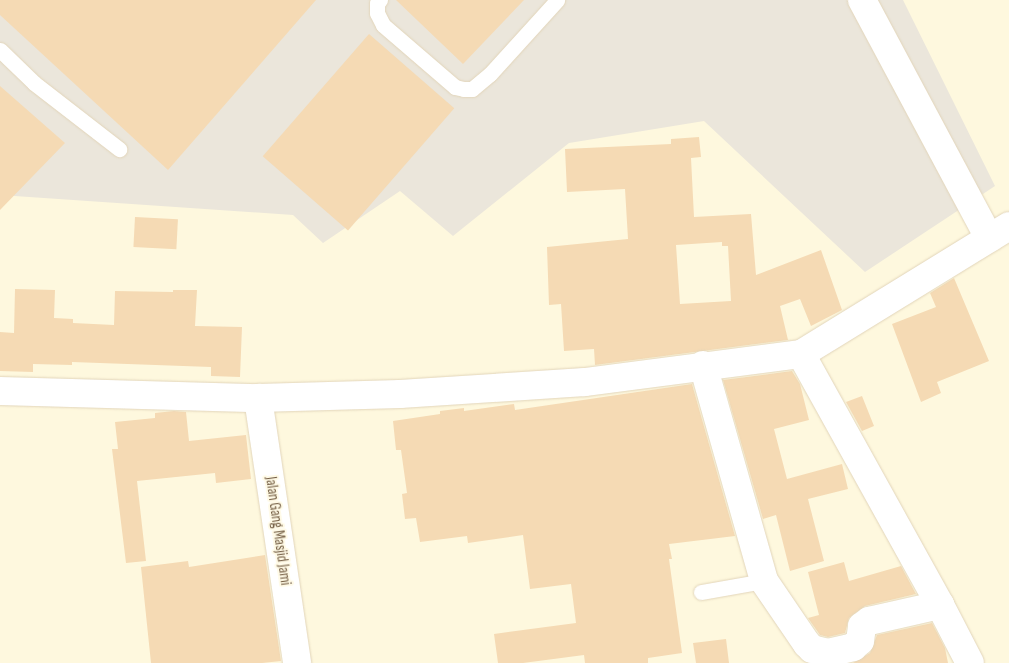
<!DOCTYPE html>
<style>
body{margin:0}
#map{position:relative;width:1009px;height:663px;overflow:hidden;background:#fef8de;font-family:"Sofia Sans Condensed",sans-serif}
div>[style]{position:absolute}
.industrial>*{inset:0;background:#ebe6db}
.building>*{inset:0;background:#f5dab4;transform-origin:0 0}
.roads{filter:drop-shadow(0 0 1px #e2d5ba) drop-shadow(0 0 1px #e2d5ba)}
.service>*{height:15px;margin:-7.5px;padding:0 7.5px;transform-origin:7.5px;border-radius:7.5px;background:#fff}
.minor>*{height:28px;margin:-14px;padding:0 14px;transform-origin:14px;border-radius:14px;background:#fff}
span{translate:-50% -50%;white-space:nowrap;text-align:center;line-height:1.15;-webkit-text-stroke:4px #fffae6;paint-order:stroke}
.street-label{font-size:15px;color:#755f45}
</style>
<div id="map">
<div class="industrial">
<i style="clip-path:polygon(0 0,903px 0,995px 186px,865px 272px,704px 121px,569px 143px,453px 236px,400px 191px,323px 243px,293px 215px,0 195px)"></i>
</div>
<div class="building">
<i style="clip-path:polygon(0 0,316px 0,168px 170px,0 15px)"></i>
<i style="clip-path:polygon(396px 0,524px 0,463px 64px)"></i>
<i style="left:369px;top:34px;width:113px;height:162px;rotate:41deg"></i>
<i style="clip-path:polygon(0 86px,65px 143px,0 210px)"></i>
<i style="clip-path:polygon(evenodd,699px 137px,701px 157px,691px 158px,694px 217px,751px 214px,756px 275px,821px 250px,842px 310px,811px 326px,800px 299px,780px 306px,788px 340px,595px 365px,594px 349px,564px 351px,561px 304px,549px 305px,547px 247px,628px 239px,625px 189px,567px 192px,565px 149px,671px 144px,671px 139px,699px 137px,722px 242px,722px 246px,728px 246px,731px 301px,680px 304px,676px 245px,722px 242px)"></i>
<i style="left:135px;top:217px;width:43px;height:30px;rotate:3deg"></i>
<i style="clip-path:polygon(954px 278px,989px 361px,937px 382px,941px 393px,921px 402px,892px 324px,936px 307px,930px 293px)"></i>
<i style="clip-path:polygon(15px 289px,55px 290px,54px 318px,73px 319px,73px 323px,114px 325px,115px 291px,173px 292px,173px 290px,197px 290px,195px 326px,242px 327px,240px 377px,211px 376px,211px 367px,72px 362px,72px 365px,33px 364px,33px 372px,0 371px,0 332px,14px 333px)"></i>
<i style="clip-path:polygon(792px 371px,800px 384px,809px 420px,774px 429px,787px 479px,842px 464px,848px 489px,808px 499px,824px 561px,790px 571px,776px 515px,763px 519px,723px 380px)"></i>
<i style="clip-path:polygon(692px 384px,735px 536px,669px 544px,672px 559px,669px 559px,682px 653px,648px 658px,648px 663px,585px 663px,584px 655px,523px 663px,498px 663px,494px 634px,576px 623px,571px 584px,530px 589px,523px 535px,468px 543px,467px 536px,420px 542px,416px 518px,405px 519px,402px 494px,407px 493px,401px 450px,396px 450px,393px 421px,440px 414px,440px 411px,464px 408px,464px 411px,514px 404px,515px 410px)"></i>
<i style="clip-path:polygon(862px 396px,874px 426px,862px 431px,846px 402px)"></i>
<i style="clip-path:polygon(174px 411px,186px 412px,189px 441px,246px 435px,251px 479px,216px 483px,215px 473px,137px 481px,146px 561px,126px 563px,112px 449px,118px 449px,115px 422px,155px 418px,155px 413px)"></i>
<i style="clip-path:polygon(265px 555px,281px 661px,262px 663px,151px 663px,141px 567px,188px 561px,189px 567px)"></i>
<i style="clip-path:polygon(844px 562px,849px 581px,901px 566px,916px 594px,865px 606px,849px 618px,845px 633px,828px 637px,820px 635px,808px 618px,819px 615px,808px 572px)"></i>
<i style="clip-path:polygon(932px 623px,945px 648px,948px 663px,853px 663px,870px 653px,877px 635px)"></i>
<i style="clip-path:polygon(726px 639px,729px 663px,696px 663px,693px 643px)"></i>
</div>
<div class="roads">
<div class="service">
<i style="left:380px;top:0;width:4px;rotate:135deg"></i>
<i style="left:377px;top:3px;width:10px;rotate:90deg"></i>
<i style="left:377px;top:13px;width:13px;rotate:63deg"></i>
<i style="left:383px;top:25px;width:95px;rotate:40.7deg"></i>
<i style="left:455px;top:87px;width:9px;rotate:13deg"></i>
<i style="left:464px;top:89px;width:8px"></i>
<i style="left:472px;top:89px;width:23px;rotate:-40deg"></i>
<i style="left:490px;top:74px;width:100px;rotate:-47.8deg"></i>
<i style="left:0;top:50px;width:47px;rotate:44.1deg"></i>
<i style="left:34px;top:83px;width:108px;rotate:37.8deg"></i>
<i style="left:701px;top:592px;width:64px;rotate:-9.9deg"></i>
</div>
<div class="minor">
<i style="left:862px;top:0;width:270px;rotate:61.9deg"></i>
<i style="left:801px;top:354px;width:287px;rotate:61deg"></i>
<i style="left:940px;top:605px;width:65px;rotate:62.7deg"></i>
<i style="left:703px;top:365px;width:224px;rotate:74.2deg"></i>
<i style="left:764px;top:581px;width:76px;rotate:55.7deg"></i>
<i style="left:807px;top:644px;width:7px;rotate:45deg"></i>
<i style="left:812px;top:649px;width:16px;rotate:14deg"></i>
<i style="left:828px;top:653px;width:26px;rotate:-13deg"></i>
<i style="left:853px;top:647px;width:9px;rotate:-41deg"></i>
<i style="left:860px;top:641px;width:15px;rotate:-82deg"></i>
<i style="left:862px;top:626px;width:9px;rotate:-36deg"></i>
<i style="left:869px;top:621px;width:73px;rotate:-12.7deg"></i>
<i style="left:0;top:391px;width:258px;rotate:1.6deg"></i>
<i style="left:258px;top:398px;width:142px;rotate:-1.6deg"></i>
<i style="left:400px;top:394px;width:185px;rotate:-3.7deg"></i>
<i style="left:585px;top:382px;width:218px;rotate:-7.4deg"></i>
<i style="left:801px;top:354px;width:244px;rotate:-31.6deg"></i>
<i style="left:258px;top:398px;width:268px;rotate:81.6deg"></i>
</div>
</div>
<div class="street-label">
<span style="left:278px;top:531px;rotate:82deg">Jalan Gang Masjid Jami</span>
</div>
</div>
